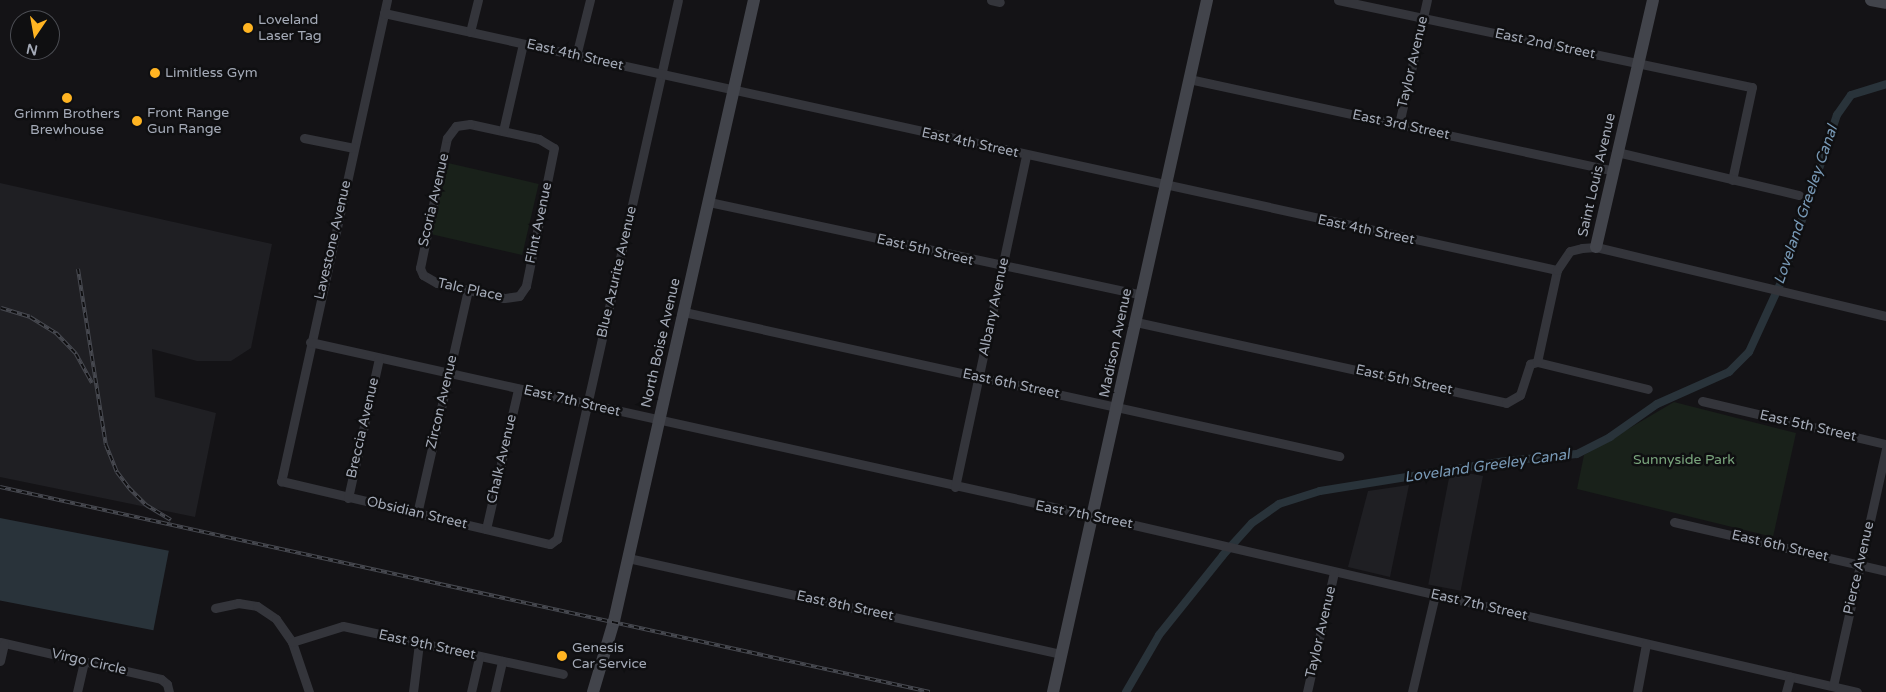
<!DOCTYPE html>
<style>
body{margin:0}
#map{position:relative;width:1886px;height:692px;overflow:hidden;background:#141316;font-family:"Varela Round",sans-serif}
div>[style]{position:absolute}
.built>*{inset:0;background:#1f1f23;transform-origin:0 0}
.green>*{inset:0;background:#19211a;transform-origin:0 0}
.water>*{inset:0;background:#29333a;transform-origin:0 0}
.canal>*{height:8px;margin:-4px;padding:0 4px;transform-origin:4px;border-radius:4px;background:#29333a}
.street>*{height:9px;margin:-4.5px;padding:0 4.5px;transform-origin:4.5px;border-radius:4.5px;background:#34353b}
.secondary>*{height:12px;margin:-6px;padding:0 6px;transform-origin:6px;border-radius:6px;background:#42444b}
.rail>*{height:4px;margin-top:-2px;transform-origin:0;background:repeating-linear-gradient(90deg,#0f0f11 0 5.5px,#474950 0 11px);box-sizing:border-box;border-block:1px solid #474950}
.dots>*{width:14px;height:14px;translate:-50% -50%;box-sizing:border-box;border:2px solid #0f0f11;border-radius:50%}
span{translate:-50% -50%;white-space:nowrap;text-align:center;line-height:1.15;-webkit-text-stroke:5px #0f0f11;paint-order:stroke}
.poi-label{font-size:14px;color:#a4aab7}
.left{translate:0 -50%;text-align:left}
.street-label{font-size:14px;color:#a4aab7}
.park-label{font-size:14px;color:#79a47c}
.water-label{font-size:15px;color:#7899b6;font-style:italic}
.north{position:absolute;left:10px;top:10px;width:50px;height:50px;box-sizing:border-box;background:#0f0f11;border:1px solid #4b4d53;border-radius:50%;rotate:192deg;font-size:14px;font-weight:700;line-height:20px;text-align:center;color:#a4aab7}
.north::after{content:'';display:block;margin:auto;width:18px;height:22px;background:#ffb422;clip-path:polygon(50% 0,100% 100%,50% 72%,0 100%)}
</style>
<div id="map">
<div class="built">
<i style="clip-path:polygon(0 183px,272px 244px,251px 348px,231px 361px,197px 361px,152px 349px,155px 397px,216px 413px,195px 517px,0 477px)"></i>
<i style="left:1483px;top:476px;width:117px;height:33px;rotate:101deg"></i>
<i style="clip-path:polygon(1409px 485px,1390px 577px,1348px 567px,1368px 491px)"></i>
</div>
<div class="green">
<i style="left:448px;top:163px;width:93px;height:73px;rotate:13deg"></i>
<i style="clip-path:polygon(1674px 402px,1796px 433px,1773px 537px,1577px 489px,1584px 455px)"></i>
</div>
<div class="water">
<i style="left:0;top:518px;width:172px;height:81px;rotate:11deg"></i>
</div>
<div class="canal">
<i style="left:1126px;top:692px;width:66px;rotate:-59.9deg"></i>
<i style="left:1159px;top:635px;width:102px;rotate:-51.3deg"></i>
<i style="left:1223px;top:555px;width:43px;rotate:-47.8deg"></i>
<i style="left:1252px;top:523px;width:33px;rotate:-35deg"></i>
<i style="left:1279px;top:504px;width:43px;rotate:-17.6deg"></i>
<i style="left:1320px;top:491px;width:188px;rotate:-9.2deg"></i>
<i style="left:1506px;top:461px;width:71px;rotate:-5.6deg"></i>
<i style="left:1577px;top:454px;width:37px;rotate:-27deg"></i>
<i style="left:1610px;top:437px;width:57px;rotate:-35.1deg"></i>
<i style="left:1657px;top:404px;width:79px;rotate:-24deg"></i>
<i style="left:1729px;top:372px;width:28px;rotate:-45deg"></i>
<i style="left:1749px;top:352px;width:79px;rotate:-65.4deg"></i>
<i style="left:1782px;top:280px;width:174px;rotate:-71.6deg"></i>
<i style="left:1837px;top:115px;width:24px;rotate:-55deg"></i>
<i style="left:1851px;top:95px;width:37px;rotate:-17deg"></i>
</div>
<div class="street">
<i style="left:387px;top:0;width:493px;rotate:102.4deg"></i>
<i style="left:281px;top:481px;width:276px;rotate:13.2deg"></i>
<i style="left:550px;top:544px;width:9px;rotate:-36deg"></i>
<i style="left:557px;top:539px;width:552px;rotate:-77.35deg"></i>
<i style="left:991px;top:0;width:9px;rotate:13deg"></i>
<i style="left:1338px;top:0;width:423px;rotate:11.9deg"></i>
<i style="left:1752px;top:87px;width:95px;rotate:102.1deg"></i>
<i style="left:384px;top:13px;width:1201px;rotate:12.36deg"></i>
<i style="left:470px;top:32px;width:33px;rotate:-76deg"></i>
<i style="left:576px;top:56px;width:58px;rotate:-76deg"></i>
<i style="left:1189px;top:79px;width:434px;rotate:12.2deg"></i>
<i style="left:470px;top:124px;width:71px;rotate:12.3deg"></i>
<i style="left:539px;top:139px;width:17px;rotate:31deg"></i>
<i style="left:554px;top:148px;width:141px;rotate:101.5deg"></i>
<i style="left:526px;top:286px;width:12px;rotate:125deg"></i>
<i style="left:519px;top:296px;width:15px;rotate:172deg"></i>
<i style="left:504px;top:298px;width:69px;rotate:-167.4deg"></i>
<i style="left:437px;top:283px;width:16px;rotate:-150deg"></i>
<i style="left:423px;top:275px;width:8px;rotate:-113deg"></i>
<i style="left:420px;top:268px;width:133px;rotate:-78.3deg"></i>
<i style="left:447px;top:138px;width:15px;rotate:-53deg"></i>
<i style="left:456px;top:126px;width:14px;rotate:-8deg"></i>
<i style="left:1399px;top:124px;width:127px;rotate:-77.3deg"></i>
<i style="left:503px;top:131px;width:89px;rotate:-77.1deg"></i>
<i style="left:304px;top:138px;width:51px;rotate:11.3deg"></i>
<i style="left:1617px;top:152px;width:187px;rotate:13.3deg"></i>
<i style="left:709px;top:202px;width:443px;rotate:12.1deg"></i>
<i style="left:684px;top:312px;width:671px;rotate:12.4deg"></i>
<i style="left:1136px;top:322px;width:379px;rotate:12.3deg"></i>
<i style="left:1506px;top:403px;width:16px;rotate:-30deg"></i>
<i style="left:1520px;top:395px;width:33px;rotate:-72deg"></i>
<i style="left:1530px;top:364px;width:7px;rotate:-16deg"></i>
<i style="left:1537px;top:362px;width:114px;rotate:13.7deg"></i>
<i style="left:310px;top:342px;width:840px;rotate:12.51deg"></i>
<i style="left:1130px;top:524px;width:746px;rotate:13.01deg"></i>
<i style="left:1537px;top:362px;width:94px;rotate:-77.7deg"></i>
<i style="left:1557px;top:270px;width:23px;rotate:-56deg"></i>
<i style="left:1570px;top:251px;width:12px;rotate:-14deg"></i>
<i style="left:1582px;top:248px;width:14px;rotate:-4deg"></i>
<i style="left:1596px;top:247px;width:298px;rotate:13.4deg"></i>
<i style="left:1702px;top:401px;width:189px;rotate:13.2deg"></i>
<i style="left:955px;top:487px;width:340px;rotate:-77.9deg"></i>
<i style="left:348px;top:498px;width:143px;rotate:-77.5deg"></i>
<i style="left:417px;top:514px;width:230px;rotate:-77.2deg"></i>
<i style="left:1674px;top:522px;width:218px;rotate:13deg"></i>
<i style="left:486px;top:529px;width:144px;rotate:-77.1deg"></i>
<i style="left:628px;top:558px;width:444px;rotate:12.5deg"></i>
<i style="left:215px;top:608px;width:24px;rotate:-12deg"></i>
<i style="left:238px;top:603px;width:19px;rotate:9deg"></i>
<i style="left:257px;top:606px;width:23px;rotate:34deg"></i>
<i style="left:276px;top:619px;width:28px;rotate:55deg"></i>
<i style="left:292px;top:642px;width:53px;rotate:71.2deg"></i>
<i style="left:0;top:642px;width:165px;rotate:12.9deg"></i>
<i style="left:161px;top:679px;width:8px;rotate:40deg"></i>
<i style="left:167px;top:684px;width:8px;rotate:76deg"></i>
<i style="left:292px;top:642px;width:53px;rotate:-17.4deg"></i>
<i style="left:343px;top:626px;width:225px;rotate:12.3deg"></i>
<i style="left:0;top:661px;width:18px;rotate:-77deg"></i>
<i style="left:1833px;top:686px;width:243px;rotate:-77.4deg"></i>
<i style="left:77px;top:692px;width:32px;rotate:-77deg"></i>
<i style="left:413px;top:692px;width:49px;rotate:-83deg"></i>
<i style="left:471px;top:692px;width:37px;rotate:-77deg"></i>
<i style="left:495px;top:692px;width:32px;rotate:-77deg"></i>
<i style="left:1307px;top:692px;width:123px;rotate:-77.3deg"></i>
<i style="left:1412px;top:692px;width:100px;rotate:-76.7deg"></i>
<i style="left:1637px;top:692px;width:49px;rotate:-79.4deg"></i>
<i style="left:1786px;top:692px;width:16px;rotate:-75deg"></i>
</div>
<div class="secondary">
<i style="left:1871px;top:0;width:15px;rotate:11deg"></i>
<i style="left:1596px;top:247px;width:253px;rotate:-77deg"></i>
<i style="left:593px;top:692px;width:74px;rotate:-73.5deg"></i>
<i style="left:614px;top:621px;width:637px;rotate:-77.3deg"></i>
<i style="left:1053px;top:692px;width:709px;rotate:-77.45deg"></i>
</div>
<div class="rail">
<i style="left:78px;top:269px;width:178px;rotate:81deg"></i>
<i style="left:106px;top:445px;width:29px;rotate:68deg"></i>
<i style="left:117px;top:472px;width:20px;rotate:53deg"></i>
<i style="left:129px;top:488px;width:24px;rotate:45deg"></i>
<i style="left:146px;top:505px;width:29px;rotate:31deg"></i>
<i style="left:1px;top:308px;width:30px;rotate:17deg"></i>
<i style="left:30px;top:317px;width:31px;rotate:32deg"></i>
<i style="left:56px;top:333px;width:29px;rotate:46deg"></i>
<i style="left:76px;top:354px;width:33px;rotate:61deg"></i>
<i style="left:0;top:487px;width:952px;rotate:12.43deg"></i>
</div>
<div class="dots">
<i style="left:248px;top:28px;background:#ffb422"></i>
<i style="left:155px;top:73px;background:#ffb422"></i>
<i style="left:67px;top:98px;background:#ffb422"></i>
<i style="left:137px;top:121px;background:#ffb422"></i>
<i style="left:562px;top:656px;background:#ffb422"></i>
</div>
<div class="poi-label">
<span class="left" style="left:258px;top:28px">Loveland<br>Laser Tag</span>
<span class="left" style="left:165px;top:73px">Limitless Gym</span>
<span class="left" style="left:147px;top:121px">Front Range<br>Gun Range</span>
<span style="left:67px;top:122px">Grimm Brothers<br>Brewhouse</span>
<span class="left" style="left:572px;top:656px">Genesis<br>Car Service</span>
</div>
<div class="street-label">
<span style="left:1545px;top:44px;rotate:12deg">East 2nd Street</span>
<span style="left:575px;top:55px;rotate:13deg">East 4th Street</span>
<span style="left:1413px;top:62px;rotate:-77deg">Taylor Avenue</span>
<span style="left:1401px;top:125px;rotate:12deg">East 3rd Street</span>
<span style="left:970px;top:143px;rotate:12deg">East 4th Street</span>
<span style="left:1597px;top:175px;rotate:-77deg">Saint Louis Avenue</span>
<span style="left:434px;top:200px;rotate:-77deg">Scoria Avenue</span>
<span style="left:539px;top:223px;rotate:-78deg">Flint Avenue</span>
<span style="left:1366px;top:230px;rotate:12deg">East 4th Street</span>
<span style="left:333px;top:240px;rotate:-77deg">Lavestone Avenue</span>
<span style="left:925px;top:250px;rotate:13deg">East 5th Street</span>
<span style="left:617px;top:272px;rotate:-77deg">Blue Azurite Avenue</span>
<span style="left:470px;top:290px;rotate:12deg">Talc Place</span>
<span style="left:994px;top:307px;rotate:-78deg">Albany Avenue</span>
<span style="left:661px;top:343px;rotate:-77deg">North Boise Avenue</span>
<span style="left:1116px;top:343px;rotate:-78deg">Madison Avenue</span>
<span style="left:1404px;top:380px;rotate:12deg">East 5th Street</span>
<span style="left:1011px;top:384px;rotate:12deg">East 6th Street</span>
<span style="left:572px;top:401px;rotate:13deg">East 7th Street</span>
<span style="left:442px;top:402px;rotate:-77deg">Zircon Avenue</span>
<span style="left:1808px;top:426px;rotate:13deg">East 5th Street</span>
<span style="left:363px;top:428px;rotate:-77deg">Breccia Avenue</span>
<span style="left:502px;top:459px;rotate:-77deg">Chalk Avenue</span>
<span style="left:417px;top:513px;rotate:13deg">Obsidian Street</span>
<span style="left:1084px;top:515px;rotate:11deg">East 7th Street</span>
<span style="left:1780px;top:546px;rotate:13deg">East 6th Street</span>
<span style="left:1859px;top:568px;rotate:-77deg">Pierce Avenue</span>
<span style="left:1479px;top:605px;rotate:13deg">East 7th Street</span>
<span style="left:845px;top:606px;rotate:12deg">East 8th Street</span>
<span style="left:1321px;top:632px;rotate:-77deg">Taylor Avenue</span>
<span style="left:427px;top:645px;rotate:12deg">East 9th Street</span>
<span style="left:89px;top:662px;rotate:13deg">Virgo Circle</span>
</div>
<div class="park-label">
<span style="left:1684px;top:460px">Sunnyside Park</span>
</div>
<div class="water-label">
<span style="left:1806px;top:205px;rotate:-71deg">Loveland Greeley Canal</span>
<span style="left:1487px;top:466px;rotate:-8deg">Loveland Greeley Canal</span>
</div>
<div class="north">N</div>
</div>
